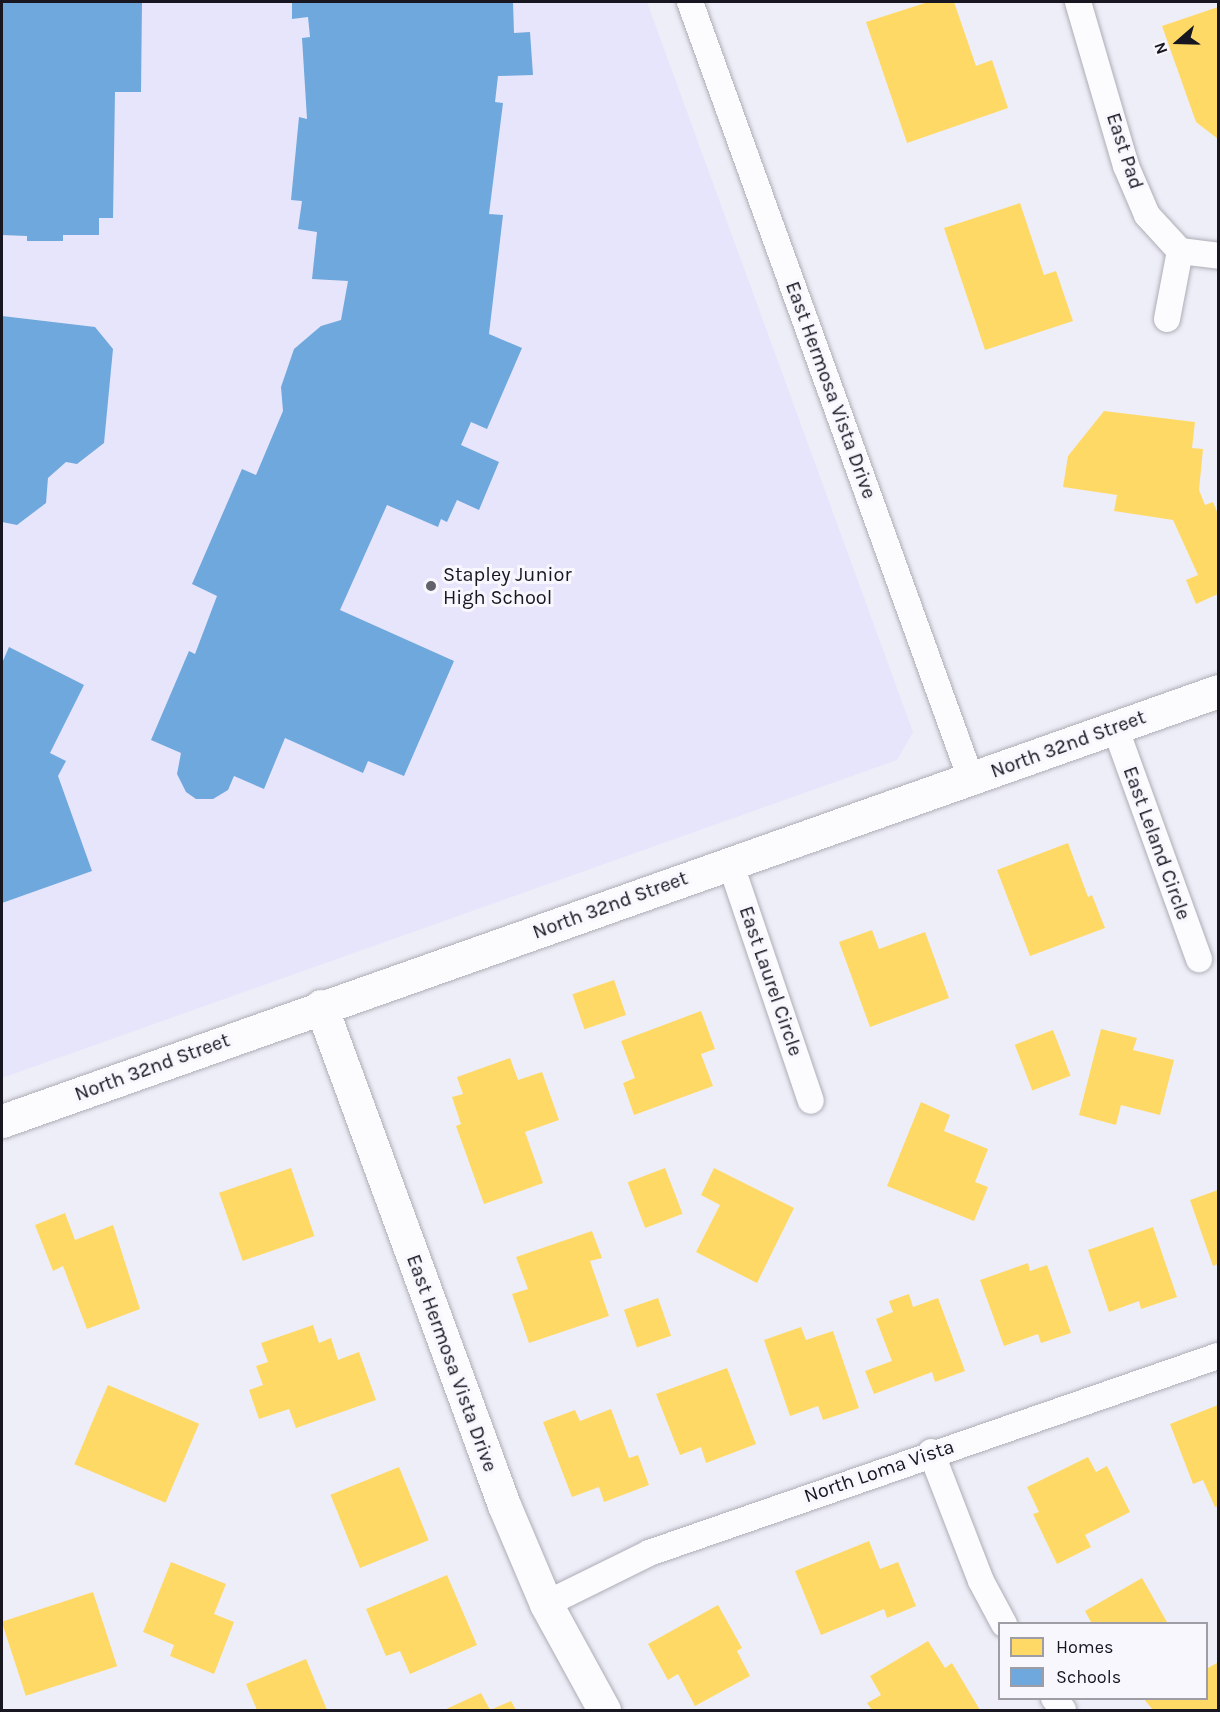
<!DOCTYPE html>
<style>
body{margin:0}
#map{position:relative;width:1220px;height:1712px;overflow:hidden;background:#eeeef8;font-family:Karla,sans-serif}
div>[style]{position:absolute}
.built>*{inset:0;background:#e7e5fb}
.homes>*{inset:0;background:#ffd966;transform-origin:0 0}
.schools>*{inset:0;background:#6fa8dc}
.roads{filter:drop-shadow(0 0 2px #adadb7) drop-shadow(0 0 2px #adadb7)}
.minor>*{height:26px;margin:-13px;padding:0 13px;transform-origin:13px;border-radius:13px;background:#fcfcfe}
.tertiary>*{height:33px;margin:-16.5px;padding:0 16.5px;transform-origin:16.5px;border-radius:16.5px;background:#fcfcfe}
.dots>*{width:16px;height:16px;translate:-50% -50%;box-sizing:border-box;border:3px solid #f8f7fe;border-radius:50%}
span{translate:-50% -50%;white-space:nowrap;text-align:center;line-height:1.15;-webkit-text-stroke:6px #f8f7fe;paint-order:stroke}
.street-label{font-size:20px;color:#171621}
.poi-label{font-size:20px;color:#171621}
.left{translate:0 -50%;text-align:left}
.frame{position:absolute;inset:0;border:3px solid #171621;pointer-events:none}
.legend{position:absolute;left:998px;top:1622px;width:210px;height:78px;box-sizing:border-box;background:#f8f7fe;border:2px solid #9e9da6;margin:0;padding:8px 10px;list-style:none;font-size:18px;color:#171621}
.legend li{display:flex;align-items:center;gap:12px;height:30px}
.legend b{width:30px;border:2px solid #9e9da6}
.north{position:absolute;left:1148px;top:12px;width:60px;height:60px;-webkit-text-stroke:4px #f8f7fe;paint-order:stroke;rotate:250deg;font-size:16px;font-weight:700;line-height:24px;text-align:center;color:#171621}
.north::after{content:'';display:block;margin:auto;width:21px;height:27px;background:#171621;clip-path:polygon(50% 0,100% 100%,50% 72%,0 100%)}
</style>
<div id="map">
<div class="built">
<i style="clip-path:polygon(2px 2px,647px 2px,913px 732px,897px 760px,2px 1078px)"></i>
</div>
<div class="homes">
<i style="clip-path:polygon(928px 2px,954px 2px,976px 66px,992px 60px,1008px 108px,907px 143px,866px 22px)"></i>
<i style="clip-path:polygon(1218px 7px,1218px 139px,1196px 122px,1162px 26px)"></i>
<i style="clip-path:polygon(1020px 203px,1044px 275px,1056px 271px,1073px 321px,985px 350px,944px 228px)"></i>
<i style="clip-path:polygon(1104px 411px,1195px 422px,1192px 448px,1203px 449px,1199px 490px,1205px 505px,1213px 502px,1218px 514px,1218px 594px,1196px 604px,1186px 580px,1198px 575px,1173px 520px,1114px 511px,1117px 495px,1063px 487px,1068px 456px)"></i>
<i style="clip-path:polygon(1068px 843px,1088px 897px,1092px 895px,1105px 928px,1030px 956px,997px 870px)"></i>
<i style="clip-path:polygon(872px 930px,879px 949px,925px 932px,949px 998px,870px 1027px,839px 942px)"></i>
<i style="left:614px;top:980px;width:37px;height:44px;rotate:71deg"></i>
<i style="clip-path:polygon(701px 1011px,715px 1049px,701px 1054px,713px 1086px,634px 1115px,623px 1083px,635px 1078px,621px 1041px)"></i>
<i style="clip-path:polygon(1101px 1029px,1137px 1038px,1133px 1050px,1174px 1060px,1160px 1115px,1121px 1105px,1116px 1125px,1079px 1115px)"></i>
<i style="left:1053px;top:1030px;width:49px;height:41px;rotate:69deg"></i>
<i style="clip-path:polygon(510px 1058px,518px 1080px,542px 1072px,559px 1120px,525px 1132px,543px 1183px,484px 1204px,456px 1126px,461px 1124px,452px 1097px,463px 1094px,457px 1077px)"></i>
<i style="clip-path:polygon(921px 1102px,950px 1115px,944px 1131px,988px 1149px,975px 1182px,988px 1187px,974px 1221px,887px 1186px)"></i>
<i style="left:291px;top:1168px;width:72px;height:76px;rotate:71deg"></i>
<i style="left:665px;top:1168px;width:49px;height:40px;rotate:69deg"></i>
<i style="clip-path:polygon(714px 1168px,794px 1208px,757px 1283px,696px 1252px,720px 1205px,701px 1195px)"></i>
<i style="clip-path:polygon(1218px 1190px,1218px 1264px,1213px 1266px,1190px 1200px)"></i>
<i style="clip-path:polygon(65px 1213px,75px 1240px,113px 1225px,140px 1309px,87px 1329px,63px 1266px,53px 1271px,35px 1225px)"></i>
<i style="clip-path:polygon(1153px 1227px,1177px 1297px,1141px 1309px,1139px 1301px,1109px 1312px,1088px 1250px)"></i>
<i style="clip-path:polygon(592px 1231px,602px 1258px,590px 1261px,609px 1316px,529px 1343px,512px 1294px,528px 1289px,516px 1257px)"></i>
<i style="clip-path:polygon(1028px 1263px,1030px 1271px,1047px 1265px,1071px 1333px,1041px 1343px,1038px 1334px,1004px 1346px,980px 1280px)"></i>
<i style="clip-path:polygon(909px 1294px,913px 1307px,938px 1298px,965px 1371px,935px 1382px,932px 1372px,874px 1394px,865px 1371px,892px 1361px,876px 1319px,893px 1312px,889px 1301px)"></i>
<i style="left:658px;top:1298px;width:40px;height:36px;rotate:71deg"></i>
<i style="clip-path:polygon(313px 1325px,319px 1343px,331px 1338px,338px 1360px,359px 1352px,376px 1400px,296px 1428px,289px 1409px,259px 1419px,249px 1390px,263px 1385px,256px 1366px,268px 1362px,261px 1343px)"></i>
<i style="clip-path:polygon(801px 1327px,806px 1340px,833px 1331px,859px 1408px,823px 1420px,818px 1406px,790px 1416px,764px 1340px)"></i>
<i style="clip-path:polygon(727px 1368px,756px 1444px,706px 1463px,701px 1447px,680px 1455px,656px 1394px)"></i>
<i style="left:108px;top:1385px;width:99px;height:86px;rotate:23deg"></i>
<i style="clip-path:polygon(1218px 1405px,1218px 1506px,1215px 1507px,1203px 1480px,1193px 1484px,1170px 1424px)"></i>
<i style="clip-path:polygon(611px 1409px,629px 1458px,638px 1455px,649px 1485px,604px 1502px,599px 1487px,572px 1497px,543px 1422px,575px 1410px,580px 1421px)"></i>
<i style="clip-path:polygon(1088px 1457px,1096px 1472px,1107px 1466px,1130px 1512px,1085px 1535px,1091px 1547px,1057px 1564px,1033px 1514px,1039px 1512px,1027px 1487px)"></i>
<i style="left:399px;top:1467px;width:79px;height:74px;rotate:68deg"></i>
<i style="clip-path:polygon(869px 1541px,880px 1569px,898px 1562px,916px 1606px,887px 1618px,884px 1609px,821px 1635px,795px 1571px)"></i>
<i style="clip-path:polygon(171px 1562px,226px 1584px,214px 1614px,234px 1622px,214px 1674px,170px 1656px,174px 1645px,143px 1632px)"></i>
<i style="clip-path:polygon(447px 1575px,477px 1645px,410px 1674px,400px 1651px,386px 1656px,366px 1609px)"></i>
<i style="clip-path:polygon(1142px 1578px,1168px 1624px,1092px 1624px,1085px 1611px)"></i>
<i style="left:93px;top:1592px;width:78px;height:96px;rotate:72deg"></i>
<i style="clip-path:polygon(718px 1605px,742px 1648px,737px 1651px,750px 1676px,695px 1706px,678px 1674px,668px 1680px,648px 1644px)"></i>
<i style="clip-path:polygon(928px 1641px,945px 1668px,952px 1663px,980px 1710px,872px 1710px,867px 1703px,881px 1695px,870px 1676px)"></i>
<i style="clip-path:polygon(306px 1659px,327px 1710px,257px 1710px,246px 1684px)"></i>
<i style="clip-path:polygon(1217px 1663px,1218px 1710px,1153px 1710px,1143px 1698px,1206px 1698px,1206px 1669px)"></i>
<i style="clip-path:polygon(481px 1693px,490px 1710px,444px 1710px)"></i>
<i style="clip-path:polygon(511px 1701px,516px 1710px,490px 1710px)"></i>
</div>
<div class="schools">
<i style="clip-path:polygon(2px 2px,142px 2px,141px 92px,115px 92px,113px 218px,99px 218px,99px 235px,63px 235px,63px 241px,27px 241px,27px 236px,2px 235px)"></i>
<i style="clip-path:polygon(292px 2px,513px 2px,514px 33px,530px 32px,533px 75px,498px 76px,495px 102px,503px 103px,489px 214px,503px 215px,489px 334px,522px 348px,487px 429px,471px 422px,461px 445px,499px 462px,479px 510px,457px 500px,447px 522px,441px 519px,438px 527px,387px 505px,340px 610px,454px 661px,404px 776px,368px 761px,363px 773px,285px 738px,264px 789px,234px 776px,228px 790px,213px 799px,196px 799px,186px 792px,177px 774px,181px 753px,151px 740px,189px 651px,195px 654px,217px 596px,192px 584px,242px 469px,256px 475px,283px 411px,281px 387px,294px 349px,321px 326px,341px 320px,348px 281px,312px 279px,317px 232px,298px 229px,302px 201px,291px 200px,299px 117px,307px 119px,302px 38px,310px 37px,308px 17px,292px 19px)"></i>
<i style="clip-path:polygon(2px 316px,95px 327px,113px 349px,104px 443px,77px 464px,66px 462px,48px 478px,46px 503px,17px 525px,2px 522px)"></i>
<i style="clip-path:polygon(9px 647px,84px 685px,50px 753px,66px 761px,58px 776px,92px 871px,2px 903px,2px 663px)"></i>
</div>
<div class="roads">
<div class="minor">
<i style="left:690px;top:2px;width:826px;rotate:70.12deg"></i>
<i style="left:1078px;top:2px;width:171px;rotate:73.7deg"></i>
<i style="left:1126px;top:166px;width:53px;rotate:66.8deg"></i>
<i style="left:1147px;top:215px;width:49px;rotate:47.5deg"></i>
<i style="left:1180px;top:251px;width:38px;rotate:7deg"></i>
<i style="left:1167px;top:319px;width:69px;rotate:-79.2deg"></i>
<i style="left:1115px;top:727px;width:247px;rotate:70.1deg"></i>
<i style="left:730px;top:862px;width:252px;rotate:71.3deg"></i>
<i style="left:931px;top:1452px;width:138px;rotate:68.8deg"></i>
<i style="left:981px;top:1581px;width:49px;rotate:61.9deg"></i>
<i style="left:546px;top:1604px;width:115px;rotate:-26.3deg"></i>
<i style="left:649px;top:1553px;width:602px;rotate:-19.1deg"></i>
<i style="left:1054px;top:1698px;width:15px;rotate:53deg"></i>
</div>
<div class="tertiary">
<i style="left:321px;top:1006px;width:531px;rotate:69.86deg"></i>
<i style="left:504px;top:1505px;width:108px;rotate:67deg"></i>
<i style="left:546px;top:1604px;width:121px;rotate:61.3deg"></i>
<i style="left:2px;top:1121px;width:1290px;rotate:-19.47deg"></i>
</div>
</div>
<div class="dots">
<i style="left:431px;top:586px;background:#62626c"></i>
</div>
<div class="street-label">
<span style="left:1125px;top:151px;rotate:72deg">East Pad</span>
<span style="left:831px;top:390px;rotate:70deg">East Hermosa Vista Drive</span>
<span style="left:1068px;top:744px;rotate:-20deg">North 32nd Street</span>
<span style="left:1157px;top:843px;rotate:70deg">East Leland Circle</span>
<span style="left:610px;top:905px;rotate:-20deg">North 32nd Street</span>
<span style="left:771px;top:981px;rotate:71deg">East Laurel Circle</span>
<span style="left:152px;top:1067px;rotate:-20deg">North 32nd Street</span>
<span style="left:452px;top:1363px;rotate:70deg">East Hermosa Vista Drive</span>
<span style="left:879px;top:1471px;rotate:-19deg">North Loma Vista</span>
</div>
<div class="poi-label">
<span class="left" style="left:443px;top:586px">Stapley Junior<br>High School</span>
</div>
<div class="frame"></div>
<ul class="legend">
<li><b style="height:16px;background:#ffd966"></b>Homes</li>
<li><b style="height:16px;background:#6fa8dc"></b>Schools</li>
</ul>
<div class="north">N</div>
</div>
